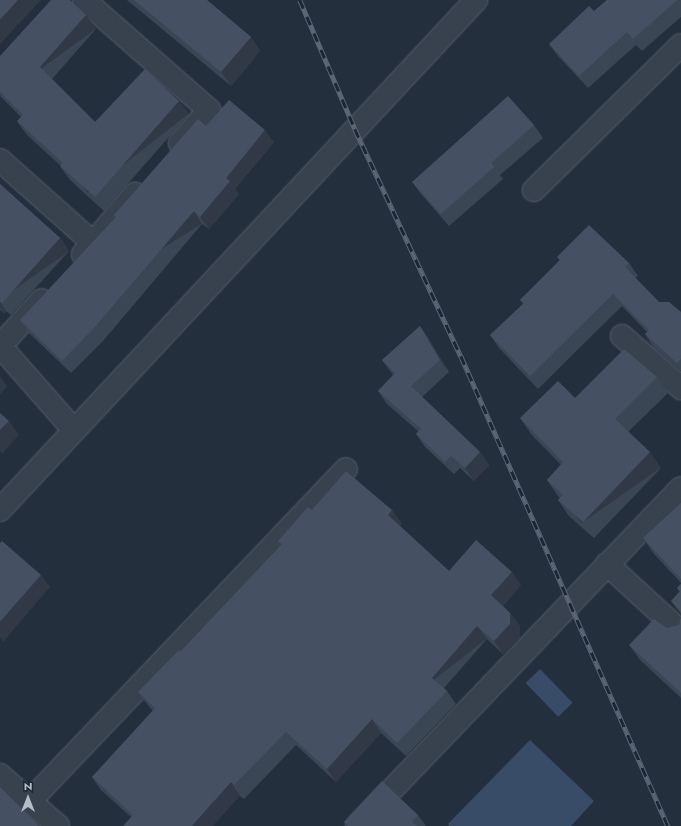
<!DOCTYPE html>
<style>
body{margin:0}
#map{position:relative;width:681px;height:826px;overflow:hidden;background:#242f3e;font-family:Jost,sans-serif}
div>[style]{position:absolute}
.water>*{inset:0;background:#394c67;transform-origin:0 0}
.roads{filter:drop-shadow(0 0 1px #565f6c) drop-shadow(0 0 1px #565f6c)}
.minor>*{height:22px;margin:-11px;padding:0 11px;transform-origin:11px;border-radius:11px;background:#38414e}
.rail>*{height:4.5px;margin-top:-2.25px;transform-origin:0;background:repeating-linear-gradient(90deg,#1d2633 0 9px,#5a6575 0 18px);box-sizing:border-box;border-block:1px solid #5a6575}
.wall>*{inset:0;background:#3b4654}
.shaded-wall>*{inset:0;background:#303945;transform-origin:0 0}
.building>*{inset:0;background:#455162}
span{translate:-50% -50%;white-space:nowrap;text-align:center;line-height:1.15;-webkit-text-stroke:3px #1d2633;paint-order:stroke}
.north{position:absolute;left:8px;top:778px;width:40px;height:40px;-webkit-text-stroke:3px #1d2633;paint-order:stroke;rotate:0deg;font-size:11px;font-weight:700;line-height:16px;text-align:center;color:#b4bcc9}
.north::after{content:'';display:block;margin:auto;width:14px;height:18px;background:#b4bcc9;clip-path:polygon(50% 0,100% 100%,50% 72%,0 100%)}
</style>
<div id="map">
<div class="water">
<i style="left:540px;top:669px;width:47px;height:20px;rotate:46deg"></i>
<i style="clip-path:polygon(530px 740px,594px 801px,571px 826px,449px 826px,448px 824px)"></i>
</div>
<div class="roads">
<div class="minor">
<i style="left:84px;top:0;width:167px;rotate:41.3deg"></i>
<i style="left:209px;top:110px;width:44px;rotate:131.3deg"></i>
<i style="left:0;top:160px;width:125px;rotate:41.7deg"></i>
<i style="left:93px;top:243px;width:15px;rotate:132deg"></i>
<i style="left:534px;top:190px;width:206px;rotate:-44.6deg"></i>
<i style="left:93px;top:243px;width:65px;rotate:-49.4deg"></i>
<i style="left:622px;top:336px;width:79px;rotate:41.4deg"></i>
<i style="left:0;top:346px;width:62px;rotate:-47.6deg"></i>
<i style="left:1px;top:347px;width:111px;rotate:48.7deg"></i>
<i style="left:0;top:510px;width:698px;rotate:-46.97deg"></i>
<i style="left:607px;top:564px;width:100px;rotate:42.6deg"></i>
<i style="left:0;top:775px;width:77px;rotate:41.3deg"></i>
<i style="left:30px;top:801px;width:458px;rotate:-46.4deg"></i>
<i style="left:357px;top:826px;width:468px;rotate:-46.2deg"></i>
</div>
</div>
<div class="rail">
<i style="left:300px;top:0;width:140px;rotate:66.9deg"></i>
<i style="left:355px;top:129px;width:251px;rotate:65deg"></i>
<i style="left:461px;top:356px;width:514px;rotate:66.23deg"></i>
</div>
<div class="wall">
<i style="clip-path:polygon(127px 0,207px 0,251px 37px,260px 51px,231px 86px)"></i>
<i style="clip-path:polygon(607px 0,681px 0,681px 17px,642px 51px,636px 45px,588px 88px,558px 56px,549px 44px,594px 11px)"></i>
<i style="clip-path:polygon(96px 29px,52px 79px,95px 122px,179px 101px,189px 114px,104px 211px,70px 180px,60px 166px,61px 166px,27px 135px,17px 121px,21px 117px,0 96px,0 56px)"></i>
<i style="clip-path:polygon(534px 125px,543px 138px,500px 175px,503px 179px,449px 226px,421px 194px,412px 182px)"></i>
<i style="clip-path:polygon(206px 126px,274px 142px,235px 189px,239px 194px,209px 229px,202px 224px,103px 341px,71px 373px,29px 333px,20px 320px,116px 218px,114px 215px)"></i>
<i style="clip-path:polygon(0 184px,60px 238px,69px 251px,11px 315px,6px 311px,4px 313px,0 310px)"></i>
<i style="clip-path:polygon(557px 257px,629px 263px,638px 276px,635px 278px,659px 302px,681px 312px,681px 371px,653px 347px,645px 334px,647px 332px,622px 306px,538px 389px,499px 348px,490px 335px,523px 304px,520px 300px,560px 260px)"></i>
<i style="clip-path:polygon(420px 326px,429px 339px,449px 372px,422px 397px,480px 452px,489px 465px,474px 481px,460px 468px,454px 474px,425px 447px,416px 434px,418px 431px,387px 404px,378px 391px,393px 375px,382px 360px)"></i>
<i style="clip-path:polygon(657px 377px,668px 393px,628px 432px,661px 468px,594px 538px,569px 516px,558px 500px,560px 498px,558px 496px,547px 480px,561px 465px,531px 434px,520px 418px,575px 398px)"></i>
<i style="clip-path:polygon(681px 503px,681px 583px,654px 554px,643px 538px)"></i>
<i style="clip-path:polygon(312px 510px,392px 510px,402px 524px,400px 526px,449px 571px,521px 585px,503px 606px,510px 613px,520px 626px,520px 638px,504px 655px,487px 639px,444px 688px,447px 691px,456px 704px,406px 756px,381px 733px,336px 782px,296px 745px,244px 799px,240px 796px,131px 817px,101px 790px,92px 777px,153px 711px,148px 705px,138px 692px,180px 652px,281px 545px,278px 541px)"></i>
<i style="clip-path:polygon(681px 584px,681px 614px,671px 601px,680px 592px,677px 588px)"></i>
<i style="clip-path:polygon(681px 617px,681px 698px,640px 660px,629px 645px,667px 628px,679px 625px)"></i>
<i style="clip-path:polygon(418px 815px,426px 826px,347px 826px,344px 822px)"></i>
</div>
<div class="shaded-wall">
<i style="clip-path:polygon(18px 0,41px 0,0 44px,0 20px)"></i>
<i style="left:86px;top:15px;width:17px;height:69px;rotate:54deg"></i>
<i style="clip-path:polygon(251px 37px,260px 51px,231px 86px,221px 72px)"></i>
<i style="left:179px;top:101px;width:16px;height:128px;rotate:52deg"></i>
<i style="clip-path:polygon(265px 130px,274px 142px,235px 189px,239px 194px,209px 229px,200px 217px,226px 178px)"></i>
<i style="left:194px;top:211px;width:15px;height:154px;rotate:58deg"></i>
<i style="left:60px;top:238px;width:16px;height:87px;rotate:55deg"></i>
<i style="clip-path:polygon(0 302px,6px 311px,4px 313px,0 308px)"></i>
<i style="clip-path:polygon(420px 326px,429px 339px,449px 372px,440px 360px)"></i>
<i style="clip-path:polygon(0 376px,7px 386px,0 395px)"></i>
<i style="clip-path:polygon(9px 421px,19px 435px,2px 454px,0 451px,0 430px)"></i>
<i style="clip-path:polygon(480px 452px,489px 465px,474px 481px,465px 468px)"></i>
<i style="left:650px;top:452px;width:19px;height:97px;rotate:55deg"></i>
<i style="clip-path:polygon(392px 510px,402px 524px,398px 528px,388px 515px)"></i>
<i style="clip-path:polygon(512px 572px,521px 585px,500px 609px,491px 595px)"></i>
<i style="clip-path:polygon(41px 575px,50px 587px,3px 642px,0 637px,0 622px)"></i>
<i style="clip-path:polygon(510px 613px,520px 626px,520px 638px,504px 655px,494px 641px)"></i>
<i style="left:477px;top:626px;width:16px;height:69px;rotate:52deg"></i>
<i style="clip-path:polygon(372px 719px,381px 733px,336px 782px,327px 769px)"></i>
<i style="clip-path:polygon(231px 782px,240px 796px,213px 826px,192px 826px)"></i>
</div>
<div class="building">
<i style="clip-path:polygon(0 0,18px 0,0 20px)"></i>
<i style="clip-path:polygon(51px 0,70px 0,86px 15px,40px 67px,95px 122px,145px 69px,179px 101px,95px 197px,60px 166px,63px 163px,17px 121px,23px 115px,0 92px,0 56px)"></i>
<i style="clip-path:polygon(134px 0,207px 0,251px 37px,221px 72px)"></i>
<i style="clip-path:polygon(607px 0,677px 0,633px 39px,627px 32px,579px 76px,549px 44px,589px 6px,594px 11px)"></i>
<i style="clip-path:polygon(508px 96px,534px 125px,491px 163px,494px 167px,441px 214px,412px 182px)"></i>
<i style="clip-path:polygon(229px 100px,265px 130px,226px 178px,230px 181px,200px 217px,194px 211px,94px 328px,62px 361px,20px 320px,116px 217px,114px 215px,198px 119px,206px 126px)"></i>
<i style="clip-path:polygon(0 184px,60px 238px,2px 303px,0 301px)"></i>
<i style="clip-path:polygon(589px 225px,629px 263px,625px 267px,659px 302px,669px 302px,681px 312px,681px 359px,677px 363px,645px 334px,649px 330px,613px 294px,530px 376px,490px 335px,524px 303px,520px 300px,560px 260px,557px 257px)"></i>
<i style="clip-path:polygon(420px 326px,440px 360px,411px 386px,480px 452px,465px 468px,451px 456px,445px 462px,416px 434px,421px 429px,378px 391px,395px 373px,382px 360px)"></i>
<i style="clip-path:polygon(624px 349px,657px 377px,615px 419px,650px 452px,583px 522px,558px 500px,563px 495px,547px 480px,563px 462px,520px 418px,558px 381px,575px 398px)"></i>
<i style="clip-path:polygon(0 413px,9px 421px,0 430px)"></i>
<i style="clip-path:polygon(346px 471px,392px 510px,388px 515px,449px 571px,476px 540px,512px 572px,491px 595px,510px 613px,510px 624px,494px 641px,477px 626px,432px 678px,447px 691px,397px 743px,372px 719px,327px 769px,286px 732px,234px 785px,231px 782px,192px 826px,123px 826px,133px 815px,92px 777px,155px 708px,138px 692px,179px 650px,180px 652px,282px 544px,278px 541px,308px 507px,312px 510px)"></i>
<i style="clip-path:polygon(681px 503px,681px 579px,643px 538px)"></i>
<i style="clip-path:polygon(2px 541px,41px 575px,0 622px,0 543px)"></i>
<i style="clip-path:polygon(681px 584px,681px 612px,671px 601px,680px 591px,677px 588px)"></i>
<i style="clip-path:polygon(681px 617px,681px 693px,629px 645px,654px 619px,667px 628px,679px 625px)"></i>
<i style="clip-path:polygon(382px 781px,418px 815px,412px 822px,417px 826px,348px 826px,344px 822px)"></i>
<i style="clip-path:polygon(0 787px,39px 826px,0 826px)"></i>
</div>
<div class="north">N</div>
</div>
